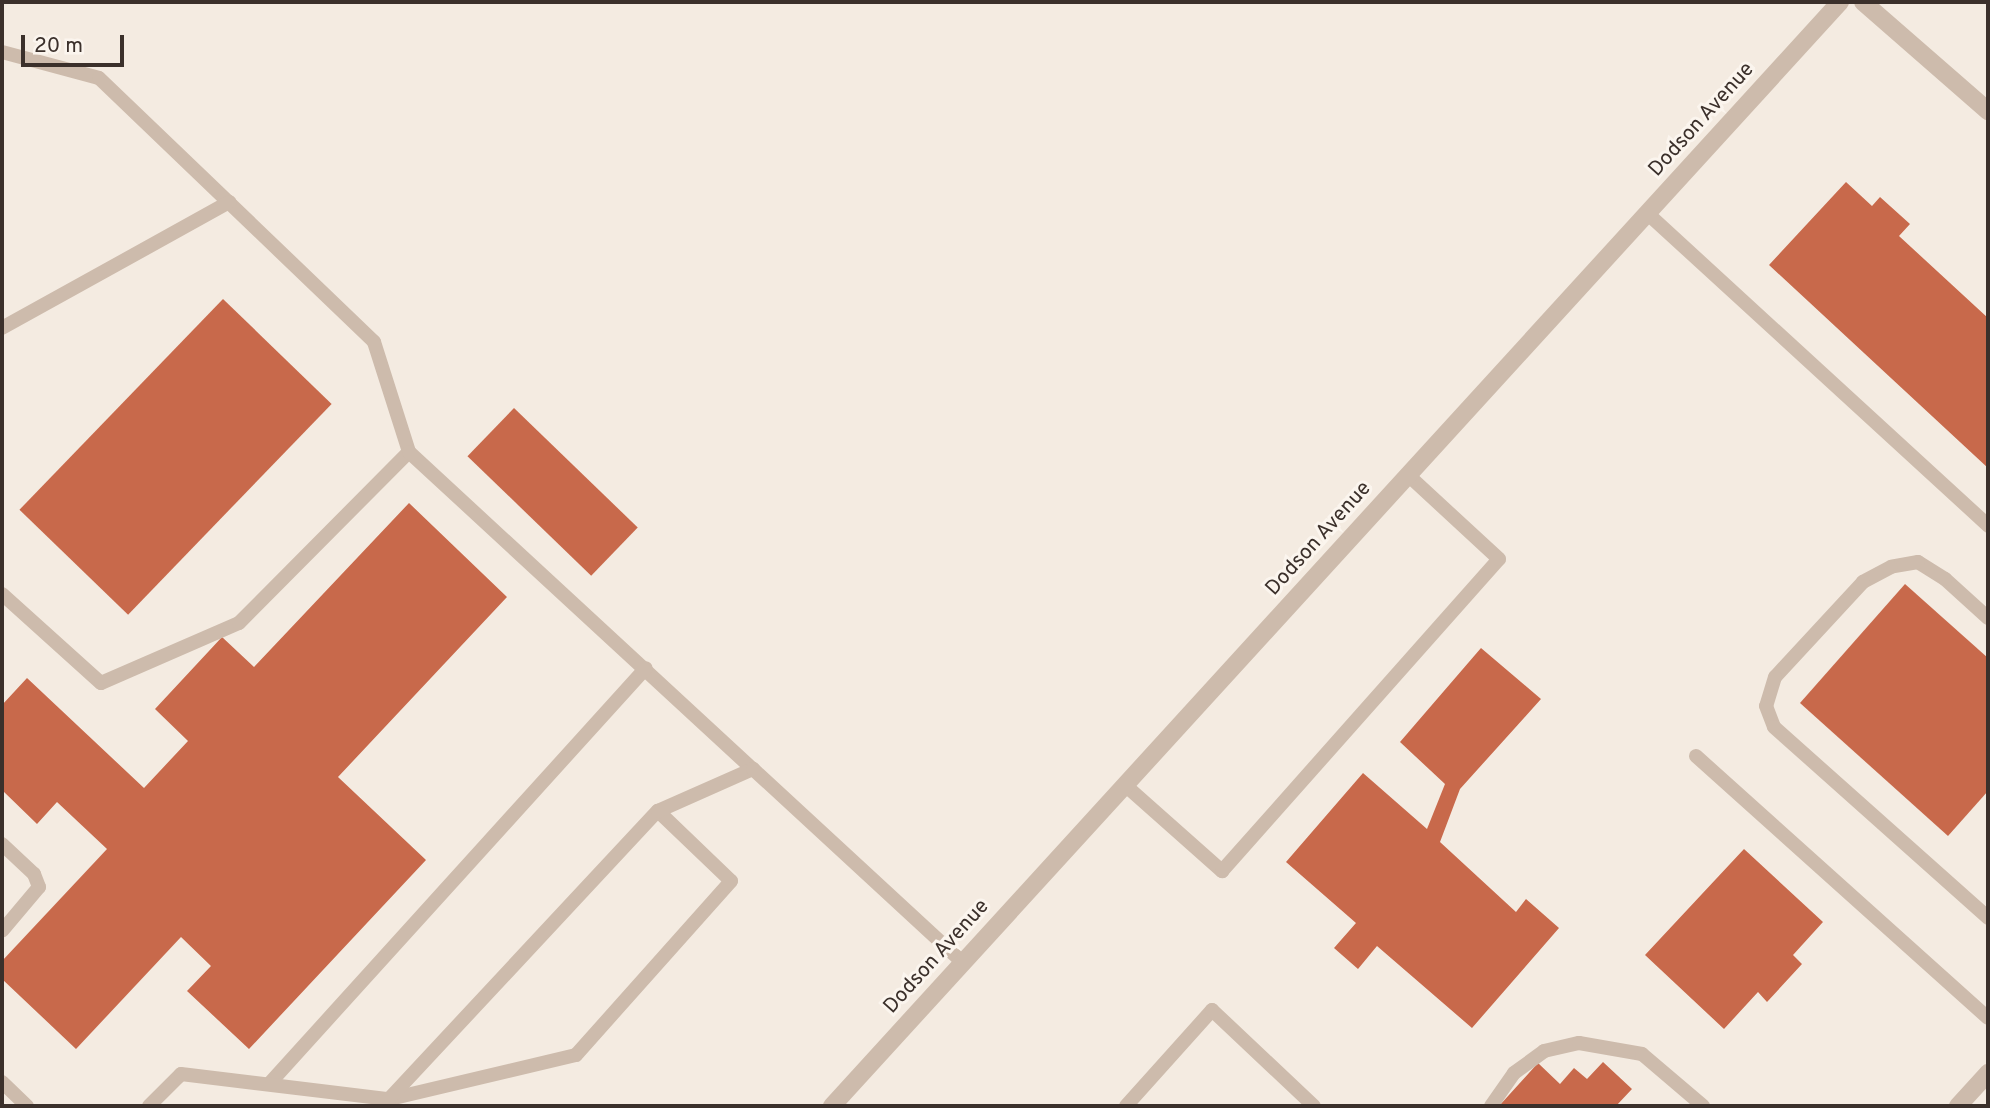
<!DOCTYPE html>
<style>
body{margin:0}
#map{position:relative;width:1990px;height:1108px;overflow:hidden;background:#f4ebe1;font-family:Overpass,sans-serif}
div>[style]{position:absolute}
.building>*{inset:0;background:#c8694b;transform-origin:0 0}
.service>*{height:14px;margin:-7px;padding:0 7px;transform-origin:7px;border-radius:7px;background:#cdbbac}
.minor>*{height:18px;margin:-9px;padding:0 9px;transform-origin:9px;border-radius:9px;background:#cdbbac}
.tertiary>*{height:18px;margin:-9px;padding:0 9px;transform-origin:9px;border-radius:9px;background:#cdbbac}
span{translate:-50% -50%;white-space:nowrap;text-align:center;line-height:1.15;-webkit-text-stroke:6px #fbf5ee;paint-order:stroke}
.street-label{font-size:21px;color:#3b302b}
.frame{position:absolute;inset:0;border:4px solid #3b302b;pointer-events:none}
.scale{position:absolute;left:21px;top:35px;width:103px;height:32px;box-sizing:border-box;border:4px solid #3b302b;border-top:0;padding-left:9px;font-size:21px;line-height:24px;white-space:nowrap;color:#3b302b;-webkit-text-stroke:5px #fbf5ee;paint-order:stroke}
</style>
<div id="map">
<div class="building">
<i style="clip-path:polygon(1846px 182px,1872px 206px,1880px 197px,1910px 224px,1899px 236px,1988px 318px,1988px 468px,1769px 265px)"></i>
<i style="left:223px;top:299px;width:151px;height:293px;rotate:44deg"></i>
<i style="left:514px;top:408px;width:172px;height:67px;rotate:44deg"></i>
<i style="clip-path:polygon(409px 503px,507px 597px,338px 777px,426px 860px,249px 1049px,187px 991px,211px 966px,181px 937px,76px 1049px,2px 979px,2px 961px,107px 849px,57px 802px,37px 824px,2px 790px,2px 705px,27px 678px,144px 788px,188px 741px,155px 709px,222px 637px,254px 667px)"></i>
<i style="clip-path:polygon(1905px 584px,1988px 658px,1988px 791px,1948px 836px,1800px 703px)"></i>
<i style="clip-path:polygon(1481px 648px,1541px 699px,1460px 789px,1440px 842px,1516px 912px,1526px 899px,1559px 928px,1472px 1028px,1377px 946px,1358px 969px,1334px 948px,1356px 923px,1286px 862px,1363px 773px,1427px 829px,1445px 784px,1400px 742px)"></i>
<i style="clip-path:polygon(1744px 849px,1823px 922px,1793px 955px,1802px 964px,1767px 1002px,1758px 992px,1724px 1029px,1645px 955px)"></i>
<i style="clip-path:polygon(1603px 1062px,1632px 1089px,1616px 1106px,1499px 1106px,1538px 1063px,1560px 1084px,1574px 1068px,1587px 1079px)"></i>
</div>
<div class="service">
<i style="left:2px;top:52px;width:100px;rotate:15deg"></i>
<i style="left:99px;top:78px;width:381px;rotate:43.8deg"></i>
<i style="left:374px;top:342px;width:115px;rotate:72.3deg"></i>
<i style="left:1647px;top:213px;width:463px;rotate:42.5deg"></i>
<i style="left:2px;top:328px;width:260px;rotate:-29deg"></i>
<i style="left:2px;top:594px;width:133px;rotate:42deg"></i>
<i style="left:101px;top:683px;width:150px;rotate:-23.5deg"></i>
<i style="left:239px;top:623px;width:241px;rotate:-45.2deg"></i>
<i style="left:409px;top:452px;width:468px;rotate:42.7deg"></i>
<i style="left:1988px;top:618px;width:58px;rotate:-137.8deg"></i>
<i style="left:1945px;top:579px;width:32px;rotate:-148deg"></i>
<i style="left:1918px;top:562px;width:27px;rotate:170deg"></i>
<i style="left:1891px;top:567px;width:32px;rotate:152deg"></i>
<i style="left:1863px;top:582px;width:129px;rotate:132.8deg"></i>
<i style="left:1775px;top:677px;width:30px;rotate:107deg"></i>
<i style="left:1766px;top:706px;width:22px;rotate:69deg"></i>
<i style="left:1774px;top:727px;width:287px;rotate:41.7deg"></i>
<i style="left:1696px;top:756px;width:392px;rotate:41.9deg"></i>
<i style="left:1125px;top:785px;width:130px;rotate:41.6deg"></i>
<i style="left:1222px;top:871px;width:417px;rotate:-48.4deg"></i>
<i style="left:1499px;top:559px;width:124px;rotate:-137.3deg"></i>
<i style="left:2px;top:844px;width:44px;rotate:43.2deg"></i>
<i style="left:34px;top:874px;width:14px;rotate:69deg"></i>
<i style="left:39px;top:887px;width:57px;rotate:130.1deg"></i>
<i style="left:2px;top:1082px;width:35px;rotate:44deg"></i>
<i style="left:269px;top:1084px;width:561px;rotate:-47.82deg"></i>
<i style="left:390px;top:1099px;width:191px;rotate:-13.3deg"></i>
<i style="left:576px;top:1055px;width:233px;rotate:-48.3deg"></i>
<i style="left:731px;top:881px;width:101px;rotate:-136.2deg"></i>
<i style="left:149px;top:1106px;width:45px;rotate:-45deg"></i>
<i style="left:181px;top:1074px;width:209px;rotate:6.9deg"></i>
<i style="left:389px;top:1099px;width:394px;rotate:-47deg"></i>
<i style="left:658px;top:811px;width:104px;rotate:-23.9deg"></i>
<i style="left:753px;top:769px;width:286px;rotate:42.7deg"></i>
<i style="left:1126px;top:1106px;width:129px;rotate:-48.1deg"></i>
<i style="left:1212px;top:1010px;width:140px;rotate:43.3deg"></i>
<i style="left:1491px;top:1106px;width:40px;rotate:-55.1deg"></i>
<i style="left:1514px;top:1073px;width:37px;rotate:-36deg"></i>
<i style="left:1544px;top:1051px;width:36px;rotate:-13deg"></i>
<i style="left:1579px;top:1043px;width:64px;rotate:9.9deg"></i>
<i style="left:1642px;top:1054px;width:80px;rotate:40.4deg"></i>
</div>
<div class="minor">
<i style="left:1863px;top:2px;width:166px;rotate:41.1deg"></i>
</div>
<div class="tertiary">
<i style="left:832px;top:1106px;width:1495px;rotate:-47.6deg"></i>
<i style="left:1958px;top:1106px;width:45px;rotate:-47.7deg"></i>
</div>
<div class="street-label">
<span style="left:1702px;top:120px;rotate:-48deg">Dodson Avenue</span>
<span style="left:1319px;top:539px;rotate:-48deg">Dodson Avenue</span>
<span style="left:937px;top:957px;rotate:-48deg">Dodson Avenue</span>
</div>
<div class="frame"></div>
<div class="scale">20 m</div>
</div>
